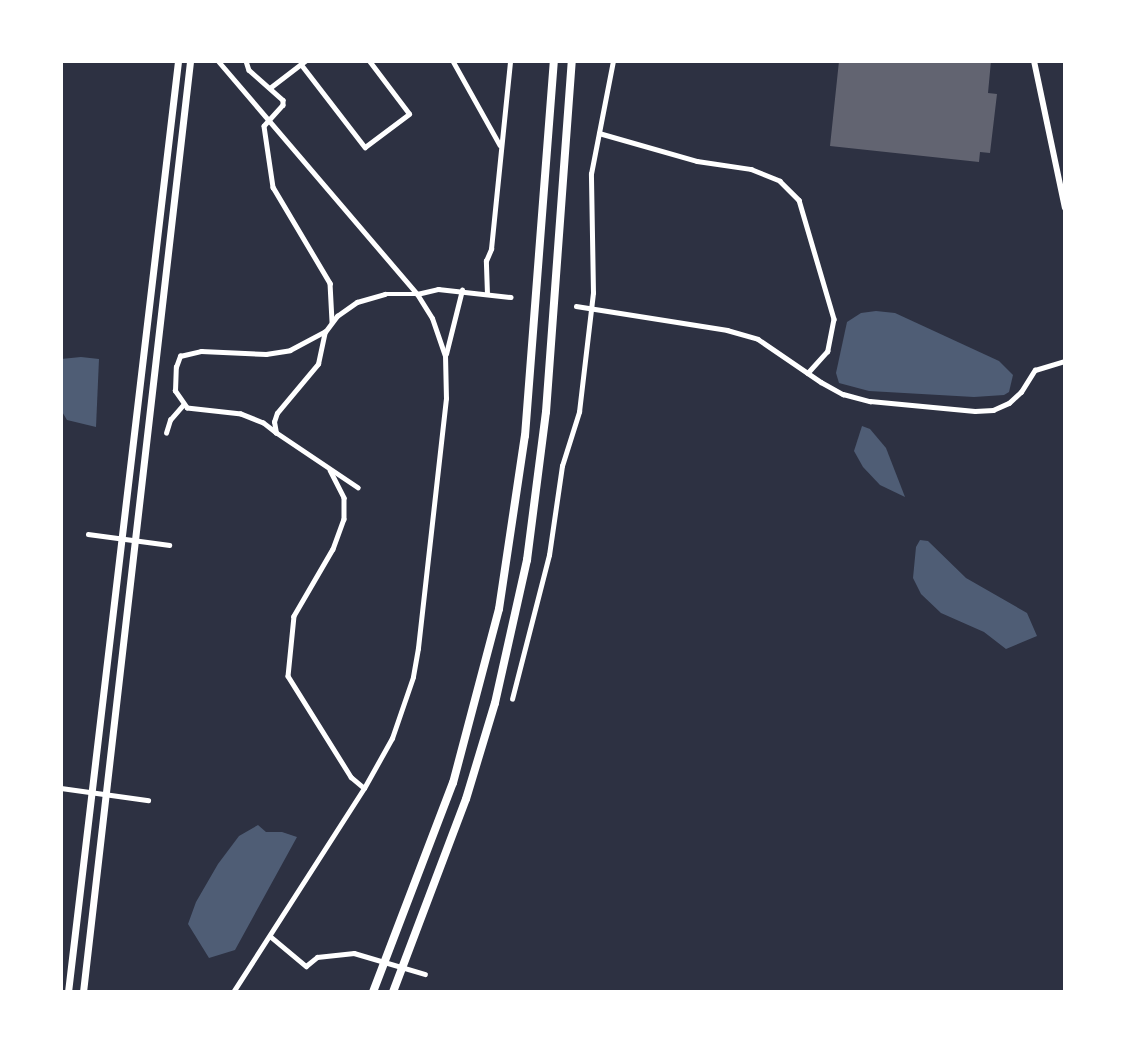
<!DOCTYPE html>
<style>
body{margin:0}
#map{position:relative;width:1126px;height:1053px;overflow:hidden;background:#2d3142;font-family:"PT Sans",sans-serif}
div>[style]{position:absolute}
.water>*{inset:0;background:#4f5d75}
.building>*{inset:0;background:#626471}
.minor>*{height:4.5px;margin:-2.25px;padding:0 2.25px;transform-origin:2.25px;border-radius:2.25px;background:#fff}
.tertiary>*{height:5px;margin:-2.5px;padding:0 2.5px;transform-origin:2.5px;border-radius:2.5px;background:#fff}
.secondary>*{height:6px;margin:-3px;padding:0 3px;transform-origin:3px;border-radius:3px;background:#fff}
.primary>*{height:7px;margin:-3.5px;padding:0 3.5px;transform-origin:3.5px;border-radius:3.5px;background:#fff}
.motorway>*{height:8px;margin:-4px;padding:0 4px;transform-origin:4px;border-radius:4px;background:#fff}
span{translate:-50% -50%;white-space:nowrap;text-align:center;line-height:1.15;-webkit-text-stroke:7px #fff;paint-order:stroke}
.frame{position:absolute;inset:0;border:63px solid #fff;pointer-events:none}
</style>
<div id="map">
<div class="water">
<i style="clip-path:polygon(876px 311px,895px 313px,999px 361px,1013px 375px,1009px 392px,1004px 395px,974px 397px,869px 391px,839px 383px,836px 373px,847px 322px,861px 313px)"></i>
<i style="clip-path:polygon(81px 357px,99px 359px,96px 427px,67px 420px,61px 410px,61px 359px)"></i>
<i style="clip-path:polygon(862px 426px,870px 429px,886px 448px,905px 497px,880px 485px,863px 467px,854px 451px)"></i>
<i style="clip-path:polygon(920px 540px,928px 541px,966px 578px,1027px 613px,1037px 636px,1006px 649px,984px 632px,941px 613px,921px 594px,913px 578px,916px 547px)"></i>
<i style="clip-path:polygon(258px 825px,266px 832px,282px 832px,297px 837px,235px 950px,209px 958px,188px 924px,196px 902px,218px 864px,239px 836px)"></i>
</div>
<div class="building">
<i style="clip-path:polygon(839px 61px,991px 61px,988px 93px,997px 94px,990px 153px,980px 152px,979px 162px,830px 146px)"></i>
</div>
<div class="minor">
<i style="left:246px;top:61px;width:9px;rotate:72deg"></i>
<i style="left:249px;top:70px;width:45px;rotate:41.4deg"></i>
<i style="left:283px;top:100px;width:5px;rotate:90deg"></i>
<i style="left:283px;top:105px;width:28px;rotate:132deg"></i>
<i style="left:264px;top:126px;width:62px;rotate:81.6deg"></i>
<i style="left:273px;top:187px;width:112px;rotate:59.3deg"></i>
<i style="left:330px;top:283px;width:39px;rotate:87deg"></i>
<i style="left:453px;top:61px;width:96px;rotate:60.8deg"></i>
<i style="left:301px;top:64px;width:105px;rotate:52.4deg"></i>
<i style="left:365px;top:147px;width:55px;rotate:-36.9deg"></i>
<i style="left:409px;top:114px;width:66px;rotate:-127deg"></i>
<i style="left:271px;top:87px;width:43px;rotate:-37.4deg"></i>
<i style="left:599px;top:133px;width:102px;rotate:15.9deg"></i>
<i style="left:697px;top:161px;width:55px;rotate:8.4deg"></i>
<i style="left:751px;top:169px;width:31px;rotate:22deg"></i>
<i style="left:780px;top:181px;width:27px;rotate:45deg"></i>
<i style="left:799px;top:200px;width:124px;rotate:73.6deg"></i>
<i style="left:834px;top:319px;width:33px;rotate:101deg"></i>
<i style="left:828px;top:351px;width:30px;rotate:132deg"></i>
<i style="left:487px;top:294px;width:33px;rotate:-92deg"></i>
<i style="left:486px;top:261px;width:13px;rotate:-67deg"></i>
<i style="left:491px;top:249px;width:189px;rotate:-84.2deg"></i>
<i style="left:576px;top:306px;width:153px;rotate:9deg"></i>
<i style="left:727px;top:330px;width:32px;rotate:16deg"></i>
<i style="left:758px;top:339px;width:76px;rotate:34.3deg"></i>
<i style="left:821px;top:382px;width:25px;rotate:29deg"></i>
<i style="left:843px;top:394px;width:28px;rotate:15deg"></i>
<i style="left:870px;top:401px;width:105px;rotate:5.4deg"></i>
<i style="left:975px;top:411px;width:18px;rotate:-3deg"></i>
<i style="left:993px;top:410px;width:17px;rotate:-24deg"></i>
<i style="left:1009px;top:403px;width:16px;rotate:-43deg"></i>
<i style="left:1021px;top:392px;width:26px;rotate:-58deg"></i>
<i style="left:1035px;top:370px;width:31px;rotate:-17deg"></i>
<i style="left:446px;top:354px;width:66px;rotate:-76deg"></i>
<i style="left:166px;top:433px;width:14px;rotate:-73deg"></i>
<i style="left:170px;top:420px;width:20px;rotate:-49deg"></i>
<i style="left:276px;top:433px;width:16px;rotate:-142deg"></i>
<i style="left:263px;top:423px;width:24px;rotate:-158deg"></i>
<i style="left:241px;top:414px;width:54px;rotate:-173.7deg"></i>
<i style="left:187px;top:408px;width:21px;rotate:-125deg"></i>
<i style="left:175px;top:391px;width:24px;rotate:-88deg"></i>
<i style="left:176px;top:367px;width:12px;rotate:-70deg"></i>
<i style="left:180px;top:356px;width:22px;rotate:-13deg"></i>
<i style="left:201px;top:351px;width:65px;rotate:2.6deg"></i>
<i style="left:266px;top:354px;width:24px;rotate:-9deg"></i>
<i style="left:290px;top:350px;width:38px;rotate:-28deg"></i>
<i style="left:330px;top:470px;width:31px;rotate:63deg"></i>
<i style="left:344px;top:498px;width:21px;rotate:90deg"></i>
<i style="left:344px;top:519px;width:32px;rotate:110deg"></i>
<i style="left:333px;top:549px;width:78px;rotate:120.2deg"></i>
<i style="left:294px;top:616px;width:60px;rotate:95.7deg"></i>
<i style="left:288px;top:676px;width:119px;rotate:58deg"></i>
<i style="left:351px;top:777px;width:17px;rotate:40deg"></i>
<i style="left:358px;top:488px;width:99px;rotate:-146.1deg"></i>
<i style="left:276px;top:433px;width:11px;rotate:-100deg"></i>
<i style="left:274px;top:422px;width:9px;rotate:-72deg"></i>
<i style="left:277px;top:413px;width:64px;rotate:-50.1deg"></i>
<i style="left:318px;top:364px;width:33px;rotate:-78deg"></i>
<i style="left:325px;top:332px;width:20px;rotate:-53deg"></i>
<i style="left:337px;top:316px;width:24px;rotate:-35deg"></i>
<i style="left:357px;top:302px;width:29px;rotate:-16deg"></i>
<i style="left:385px;top:294px;width:32px"></i>
<i style="left:417px;top:294px;width:22px;rotate:-13deg"></i>
<i style="left:438px;top:289px;width:73px;rotate:6.3deg"></i>
<i style="left:88px;top:534px;width:82px;rotate:7.7deg"></i>
<i style="left:512px;top:699px;width:149px;rotate:-75.6deg"></i>
<i style="left:549px;top:555px;width:90px;rotate:-81.7deg"></i>
<i style="left:562px;top:466px;width:57px;rotate:-72.5deg"></i>
<i style="left:579px;top:412px;width:120px;rotate:-83.3deg"></i>
<i style="left:593px;top:293px;width:119px;rotate:-91deg"></i>
<i style="left:591px;top:174px;width:115px;rotate:-79deg"></i>
<i style="left:61px;top:788px;width:88px;rotate:7.9deg"></i>
<i style="left:270px;top:936px;width:47px;rotate:39.8deg"></i>
<i style="left:306px;top:966px;width:14px;rotate:-39deg"></i>
<i style="left:317px;top:957px;width:37px;rotate:-6deg"></i>
<i style="left:354px;top:953px;width:74px;rotate:16.5deg"></i>
</div>
<div class="tertiary">
<i style="left:218px;top:61px;width:306px;rotate:49.5deg"></i>
<i style="left:417px;top:294px;width:28px;rotate:58deg"></i>
<i style="left:432px;top:318px;width:39px;rotate:71deg"></i>
<i style="left:445px;top:355px;width:43px;rotate:88.7deg"></i>
<i style="left:446px;top:398px;width:252px;rotate:96.4deg"></i>
<i style="left:418px;top:648px;width:29px;rotate:100deg"></i>
<i style="left:413px;top:677px;width:65px;rotate:109deg"></i>
<i style="left:392px;top:738px;width:57px;rotate:119.2deg"></i>
<i style="left:364px;top:788px;width:242px;rotate:122.7deg"></i>
</div>
<div class="secondary">
<i style="left:1034px;top:61px;width:150px;rotate:78.1deg"></i>
</div>
<div class="primary">
<i style="left:68px;top:992px;width:937px;rotate:-83.26deg"></i>
<i style="left:83px;top:992px;width:937px;rotate:-83.44deg"></i>
</div>
<div class="motorway">
<i style="left:373px;top:992px;width:224px;rotate:-69.1deg"></i>
<i style="left:453px;top:783px;width:180px;rotate:-75.2deg"></i>
<i style="left:499px;top:609px;width:175px;rotate:-81.5deg"></i>
<i style="left:525px;top:436px;width:376px;rotate:-85.6deg"></i>
<i style="left:393px;top:992px;width:206px;rotate:-69.3deg"></i>
<i style="left:466px;top:799px;width:100px;rotate:-73.2deg"></i>
<i style="left:495px;top:703px;width:147px;rotate:-77.4deg"></i>
<i style="left:527px;top:560px;width:149px;rotate:-82.7deg"></i>
<i style="left:546px;top:412px;width:352px;rotate:-85.8deg"></i>
</div>
<div class="frame"></div>
</div>
